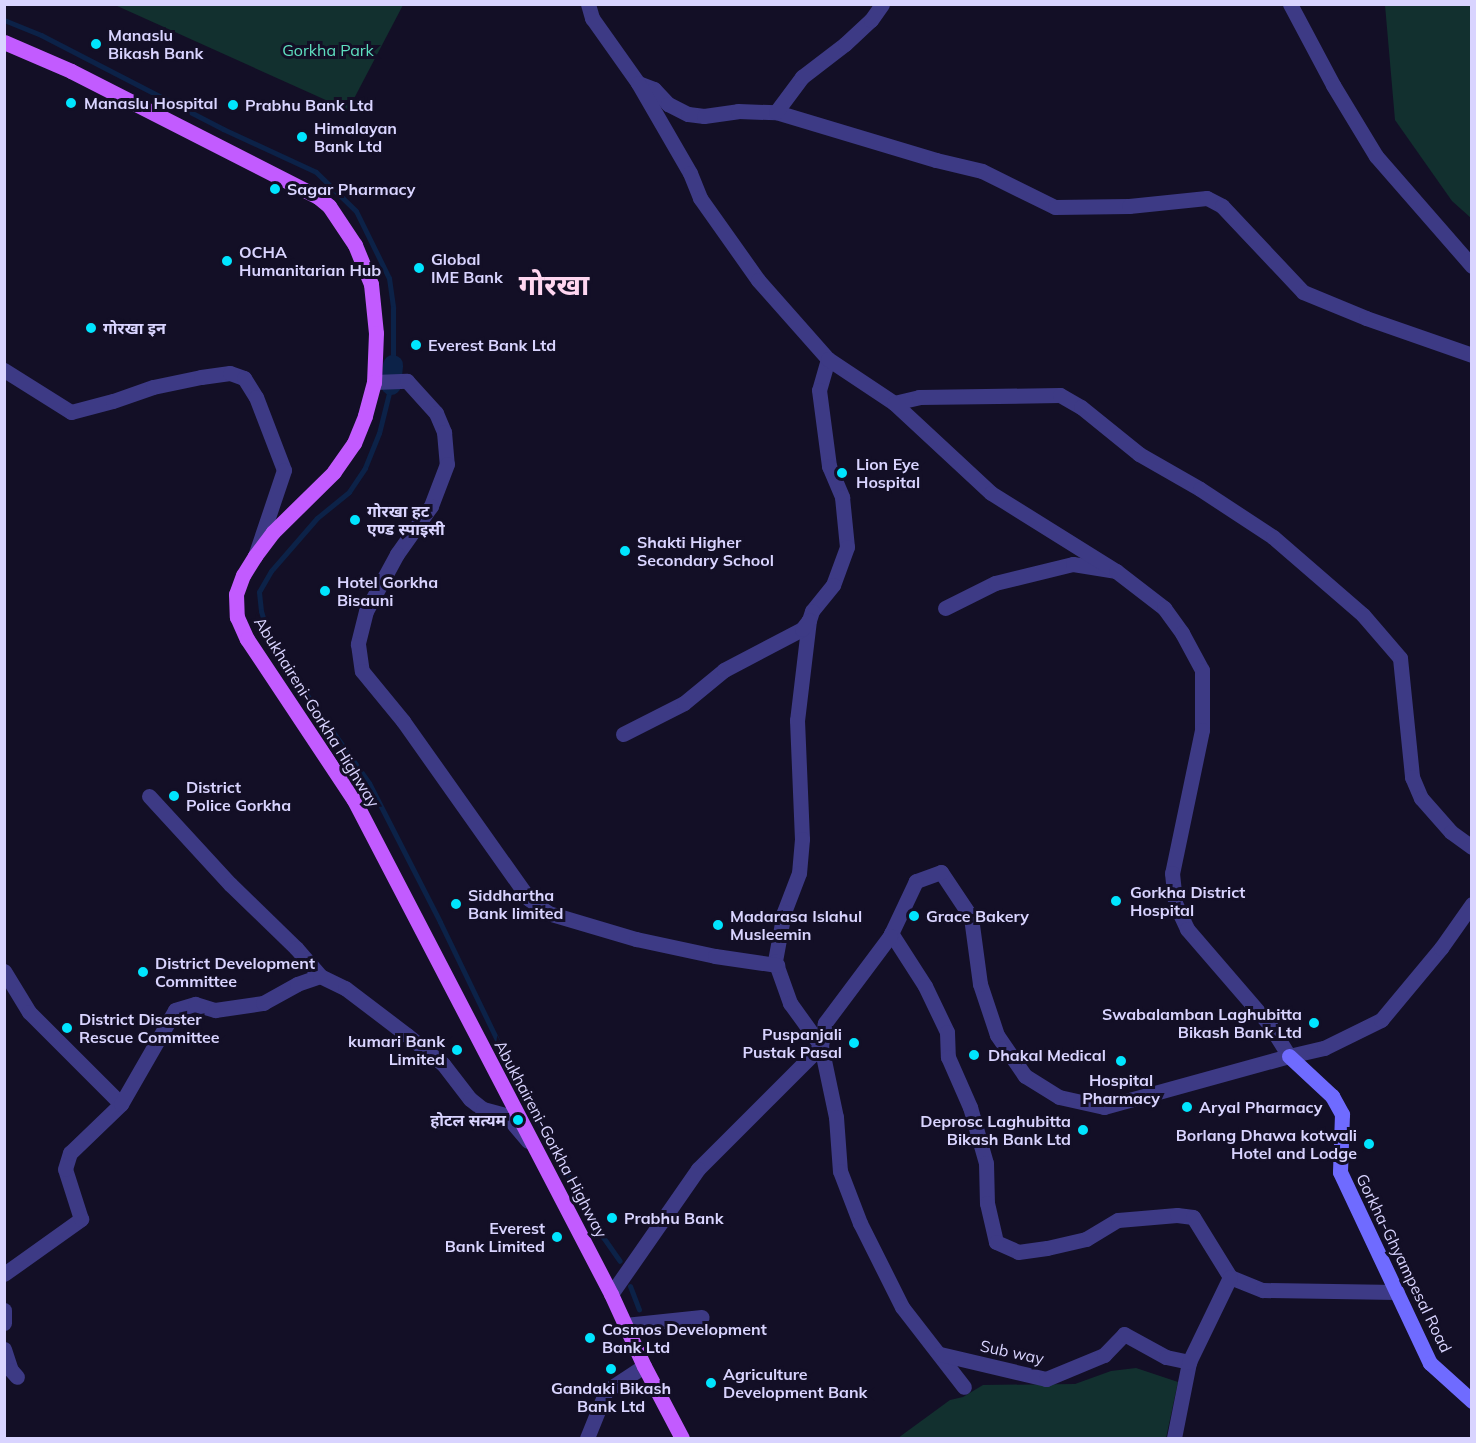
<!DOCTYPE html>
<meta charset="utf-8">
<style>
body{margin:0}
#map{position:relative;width:1476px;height:1443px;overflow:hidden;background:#130f26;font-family:Mulish,"Noto Sans Devanagari",sans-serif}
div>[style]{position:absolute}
.green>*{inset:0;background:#12302f}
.stream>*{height:5px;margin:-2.5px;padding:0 2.5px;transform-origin:2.5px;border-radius:2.5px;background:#0c2248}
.canal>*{height:20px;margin:-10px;padding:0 10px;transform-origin:10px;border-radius:10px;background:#0c2248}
.minor>*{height:15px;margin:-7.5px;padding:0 7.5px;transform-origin:7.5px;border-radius:7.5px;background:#3d3a85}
.tertiary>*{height:15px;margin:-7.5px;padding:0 7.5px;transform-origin:7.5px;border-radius:7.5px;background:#3d3a85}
.secondary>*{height:15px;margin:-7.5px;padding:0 7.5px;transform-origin:7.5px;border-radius:7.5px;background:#6f6bff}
.primary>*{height:15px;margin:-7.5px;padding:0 7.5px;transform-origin:7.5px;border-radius:7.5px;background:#c25bff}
.dots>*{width:16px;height:16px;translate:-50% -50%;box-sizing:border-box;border:3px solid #130f26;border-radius:50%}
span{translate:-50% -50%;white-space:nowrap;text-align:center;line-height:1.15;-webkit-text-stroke:6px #130f26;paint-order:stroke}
.poi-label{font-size:16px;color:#d9d4ff;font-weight:700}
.left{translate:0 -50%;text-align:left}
.right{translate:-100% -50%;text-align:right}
.park-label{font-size:16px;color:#5fe0c0}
.street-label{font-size:16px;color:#d9d4ff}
.town-label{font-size:28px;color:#ffd6f0;font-weight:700}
.frame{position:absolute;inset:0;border:6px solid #d9d4ff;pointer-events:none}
</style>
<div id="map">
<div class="green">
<i style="clip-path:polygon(115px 5px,403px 4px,403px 5px,348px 110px)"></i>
<i style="clip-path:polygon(1385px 5px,1471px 5px,1471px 218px,1452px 201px,1395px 120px)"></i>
<i style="clip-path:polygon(1136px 1368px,1178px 1382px,1166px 1438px,898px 1438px,950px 1400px,963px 1397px,983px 1385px,1075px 1384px,1111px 1371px)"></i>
</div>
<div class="stream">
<i style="left:4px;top:20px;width:40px;rotate:22deg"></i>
<i style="left:41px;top:35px;width:205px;rotate:27.3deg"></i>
<i style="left:223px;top:129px;width:102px;rotate:24.8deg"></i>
<i style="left:316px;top:172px;width:56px;rotate:44.3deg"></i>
<i style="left:356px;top:211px;width:75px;rotate:63.8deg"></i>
<i style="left:389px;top:278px;width:30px;rotate:82deg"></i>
<i style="left:393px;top:308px;width:57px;rotate:90deg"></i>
<i style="left:391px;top:385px;width:49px;rotate:104deg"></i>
<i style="left:379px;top:433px;width:38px;rotate:112deg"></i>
<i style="left:365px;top:468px;width:29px;rotate:124deg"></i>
<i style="left:349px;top:492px;width:41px;rotate:140.9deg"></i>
<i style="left:317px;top:518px;width:70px;rotate:131deg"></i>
<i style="left:271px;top:571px;width:24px;rotate:120deg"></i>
<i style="left:259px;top:592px;width:19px;rotate:84deg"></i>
<i style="left:261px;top:611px;width:34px;rotate:73deg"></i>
<i style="left:271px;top:644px;width:170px;rotate:54.8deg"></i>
<i style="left:369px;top:783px;width:156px;rotate:62.9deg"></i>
<i style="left:440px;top:922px;width:191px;rotate:64.2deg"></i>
<i style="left:523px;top:1094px;width:164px;rotate:60.8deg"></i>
<i style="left:603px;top:1237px;width:29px;rotate:55deg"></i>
<i style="left:630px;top:1286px;width:25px;rotate:69deg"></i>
</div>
<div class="canal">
<i style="left:391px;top:385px;width:20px;rotate:-84deg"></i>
</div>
<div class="minor">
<i style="left:1290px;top:4px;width:92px;rotate:62deg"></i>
<i style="left:1333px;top:85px;width:83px;rotate:58.8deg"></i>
<i style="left:1376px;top:156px;width:146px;rotate:48.9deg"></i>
<i style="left:638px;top:83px;width:17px;rotate:21deg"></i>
<i style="left:654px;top:89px;width:21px;rotate:47deg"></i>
<i style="left:668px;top:104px;width:22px;rotate:27deg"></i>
<i style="left:688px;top:114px;width:16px;rotate:7deg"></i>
<i style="left:704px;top:116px;width:34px;rotate:-8deg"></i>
<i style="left:738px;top:111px;width:38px;rotate:2deg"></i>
<i style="left:776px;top:112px;width:167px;rotate:16.7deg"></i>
<i style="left:936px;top:160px;width:47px;rotate:13.4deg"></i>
<i style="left:982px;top:171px;width:81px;rotate:26.3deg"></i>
<i style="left:1055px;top:207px;width:74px;rotate:-0.8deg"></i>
<i style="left:1129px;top:206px;width:78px;rotate:-5.9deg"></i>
<i style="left:1207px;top:198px;width:17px;rotate:28deg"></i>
<i style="left:1222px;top:206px;width:118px;rotate:46.7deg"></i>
<i style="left:1303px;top:292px;width:68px;rotate:22.4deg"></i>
<i style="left:1366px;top:318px;width:112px;rotate:19.2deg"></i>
<i style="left:776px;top:112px;width:44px;rotate:-53.4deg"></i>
<i style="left:802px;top:77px;width:54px;rotate:-37.5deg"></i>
<i style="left:845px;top:44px;width:35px;rotate:-43deg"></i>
<i style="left:871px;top:20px;width:19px;rotate:-55deg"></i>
<i style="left:828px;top:359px;width:32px;rotate:106deg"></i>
<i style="left:819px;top:390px;width:77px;rotate:82.5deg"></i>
<i style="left:829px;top:466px;width:34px;rotate:67deg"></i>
<i style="left:842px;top:497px;width:50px;rotate:84.3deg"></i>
<i style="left:847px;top:547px;width:40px;rotate:110.2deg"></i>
<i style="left:833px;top:585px;width:33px;rotate:129deg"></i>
<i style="left:812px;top:611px;width:9px;rotate:108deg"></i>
<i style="left:809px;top:620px;width:101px;rotate:96.8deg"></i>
<i style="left:797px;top:720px;width:119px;rotate:87.6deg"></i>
<i style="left:802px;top:839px;width:34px;rotate:95deg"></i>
<i style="left:799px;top:873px;width:42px;rotate:111deg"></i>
<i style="left:784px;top:912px;width:50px;rotate:100.4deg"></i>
<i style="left:775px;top:961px;width:45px;rotate:70.3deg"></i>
<i style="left:790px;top:1003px;width:53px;rotate:54.2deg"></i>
<i style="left:821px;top:1046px;width:73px;rotate:78.1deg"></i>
<i style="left:836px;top:1117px;width:54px;rotate:85.8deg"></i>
<i style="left:840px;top:1171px;width:56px;rotate:69deg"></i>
<i style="left:860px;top:1223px;width:94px;rotate:63.4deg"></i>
<i style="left:902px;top:1307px;width:101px;rotate:52.2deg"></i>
<i style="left:4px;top:370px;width:79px;rotate:32.1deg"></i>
<i style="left:71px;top:412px;width:43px;rotate:-14.7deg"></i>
<i style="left:113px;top:401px;width:42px;rotate:-19.3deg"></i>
<i style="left:153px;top:387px;width:49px;rotate:-11.8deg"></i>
<i style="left:201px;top:377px;width:29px;rotate:-8deg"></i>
<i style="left:230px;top:373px;width:15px;rotate:20deg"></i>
<i style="left:244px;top:378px;width:22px;rotate:58deg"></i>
<i style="left:256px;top:397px;width:78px;rotate:69deg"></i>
<i style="left:284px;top:470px;width:91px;rotate:108.6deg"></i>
<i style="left:374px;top:382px;width:33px;rotate:-2deg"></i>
<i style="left:407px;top:381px;width:43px;rotate:47.8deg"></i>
<i style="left:436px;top:413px;width:21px;rotate:67deg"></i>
<i style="left:444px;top:432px;width:32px;rotate:85deg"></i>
<i style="left:447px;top:464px;width:45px;rotate:110.9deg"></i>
<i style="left:431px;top:506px;width:59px;rotate:125.3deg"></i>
<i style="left:397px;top:554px;width:65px;rotate:118.5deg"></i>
<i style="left:366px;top:611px;width:34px;rotate:104deg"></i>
<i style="left:358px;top:644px;width:27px;rotate:82deg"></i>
<i style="left:362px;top:671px;width:65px;rotate:50.6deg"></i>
<i style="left:403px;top:721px;width:218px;rotate:54.7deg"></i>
<i style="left:529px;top:899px;width:24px;rotate:36deg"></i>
<i style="left:548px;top:913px;width:92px;rotate:16.5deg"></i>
<i style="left:636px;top:939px;width:81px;rotate:12.1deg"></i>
<i style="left:715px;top:956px;width:63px;rotate:8.3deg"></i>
<i style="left:894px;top:403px;width:26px;rotate:-13deg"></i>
<i style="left:919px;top:397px;width:141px;rotate:-0.8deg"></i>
<i style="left:1060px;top:395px;width:24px;rotate:30deg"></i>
<i style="left:1081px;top:407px;width:75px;rotate:39deg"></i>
<i style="left:1139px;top:454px;width:70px;rotate:29.8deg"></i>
<i style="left:1200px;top:489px;width:87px;rotate:33.3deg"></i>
<i style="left:1273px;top:537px;width:119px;rotate:40.9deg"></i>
<i style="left:1363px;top:615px;width:57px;rotate:49.3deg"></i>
<i style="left:1400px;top:658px;width:120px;rotate:84.2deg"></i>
<i style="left:1412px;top:777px;width:23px;rotate:67deg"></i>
<i style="left:1421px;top:798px;width:45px;rotate:48.6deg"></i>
<i style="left:1451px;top:832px;width:26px;rotate:36deg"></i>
<i style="left:945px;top:608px;width:56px;rotate:-26.6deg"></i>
<i style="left:995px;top:583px;width:80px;rotate:-13.7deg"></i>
<i style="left:1073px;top:564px;width:44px;rotate:9.2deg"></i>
<i style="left:623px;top:734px;width:68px;rotate:-26.9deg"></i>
<i style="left:684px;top:703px;width:52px;rotate:-39.5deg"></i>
<i style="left:724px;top:670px;width:88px;rotate:-27.7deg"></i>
<i style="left:802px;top:629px;width:11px;rotate:-52deg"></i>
<i style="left:149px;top:796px;width:120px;rotate:47.4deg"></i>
<i style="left:230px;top:884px;width:92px;rotate:44.1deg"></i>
<i style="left:296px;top:948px;width:37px;rotate:49deg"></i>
<i style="left:891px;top:933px;width:63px;rotate:57.3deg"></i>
<i style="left:925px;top:986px;width:51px;rotate:64.4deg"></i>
<i style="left:947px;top:1032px;width:25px;rotate:88deg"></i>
<i style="left:948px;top:1057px;width:55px;rotate:66.3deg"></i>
<i style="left:970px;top:1107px;width:58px;rotate:74.1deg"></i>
<i style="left:986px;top:1163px;width:40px;rotate:88.6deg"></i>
<i style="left:987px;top:1203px;width:40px;rotate:77deg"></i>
<i style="left:996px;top:1242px;width:24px;rotate:24deg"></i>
<i style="left:1018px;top:1252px;width:29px;rotate:-8deg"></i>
<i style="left:1047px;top:1248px;width:40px;rotate:-13deg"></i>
<i style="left:1086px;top:1239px;width:37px;rotate:-31deg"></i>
<i style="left:1118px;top:1220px;width:59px;rotate:-4.8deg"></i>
<i style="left:1177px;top:1215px;width:16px;rotate:7deg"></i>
<i style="left:1193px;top:1217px;width:70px;rotate:58.3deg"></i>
<i style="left:1230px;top:1277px;width:35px;rotate:22deg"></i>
<i style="left:1263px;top:1290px;width:134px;rotate:0.9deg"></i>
<i style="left:4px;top:971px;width:48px;rotate:58.6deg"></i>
<i style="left:29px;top:1012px;width:130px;rotate:45deg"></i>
<i style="left:1289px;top:1056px;width:36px;rotate:-13deg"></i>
<i style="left:1324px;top:1048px;width:64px;rotate:-26.2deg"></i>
<i style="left:1381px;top:1020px;width:94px;rotate:-50.2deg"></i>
<i style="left:1441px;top:948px;width:54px;rotate:-54.8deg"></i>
<i style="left:4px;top:1274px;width:95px;rotate:-35.5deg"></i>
<i style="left:81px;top:1219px;width:52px;rotate:-107.7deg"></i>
<i style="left:65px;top:1169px;width:17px;rotate:-73deg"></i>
<i style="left:70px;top:1153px;width:71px;rotate:-43.9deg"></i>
<i style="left:121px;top:1104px;width:108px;rotate:-60.1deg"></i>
<i style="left:175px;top:1010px;width:21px;rotate:-17deg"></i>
<i style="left:195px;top:1004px;width:21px;rotate:17deg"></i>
<i style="left:215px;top:1010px;width:49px;rotate:-8.3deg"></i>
<i style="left:263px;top:1003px;width:39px;rotate:-29deg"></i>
<i style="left:297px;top:984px;width:24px;rotate:-19deg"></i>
<i style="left:320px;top:976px;width:28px;rotate:26deg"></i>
<i style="left:345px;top:988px;width:78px;rotate:37.2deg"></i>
<i style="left:407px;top:1035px;width:46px;rotate:38.9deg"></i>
<i style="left:443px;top:1064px;width:44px;rotate:52.4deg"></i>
<i style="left:470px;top:1099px;width:16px;rotate:38deg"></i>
<i style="left:483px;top:1109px;width:24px;rotate:15deg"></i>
<i style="left:506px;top:1115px;width:34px;rotate:50deg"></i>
<i style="left:4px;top:1310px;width:13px;rotate:90deg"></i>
<i style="left:625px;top:1325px;width:77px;rotate:-5.9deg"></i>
<i style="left:4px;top:1349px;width:22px;rotate:72deg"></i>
<i style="left:11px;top:1370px;width:9px;rotate:49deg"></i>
<i style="left:940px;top:1354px;width:109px;rotate:13.3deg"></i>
<i style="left:1046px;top:1379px;width:63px;rotate:-22.5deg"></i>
<i style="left:1104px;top:1355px;width:29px;rotate:-46deg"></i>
<i style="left:1124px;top:1334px;width:48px;rotate:28.7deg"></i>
<i style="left:1166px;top:1357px;width:24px;rotate:12deg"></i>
<i style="left:587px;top:1438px;width:51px;rotate:-68deg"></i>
<i style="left:606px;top:1391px;width:45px;rotate:-33.3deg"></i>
<i style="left:1174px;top:1438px;width:77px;rotate:-78.8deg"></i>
<i style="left:1189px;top:1362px;width:94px;rotate:-64.2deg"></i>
</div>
<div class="tertiary">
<i style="left:588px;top:4px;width:15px;rotate:74deg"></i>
<i style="left:592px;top:18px;width:80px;rotate:54.7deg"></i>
<i style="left:638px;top:83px;width:104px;rotate:60deg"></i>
<i style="left:690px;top:173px;width:27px;rotate:68deg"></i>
<i style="left:700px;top:198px;width:100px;rotate:54.7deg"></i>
<i style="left:758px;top:280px;width:106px;rotate:48.5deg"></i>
<i style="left:828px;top:359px;width:79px;rotate:33.7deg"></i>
<i style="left:894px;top:403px;width:132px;rotate:42.9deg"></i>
<i style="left:991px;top:493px;width:147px;rotate:32deg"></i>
<i style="left:1116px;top:571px;width:61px;rotate:37.6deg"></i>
<i style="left:1164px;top:608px;width:31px;rotate:54deg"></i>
<i style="left:1182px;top:633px;width:42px;rotate:61.6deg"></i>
<i style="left:1202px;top:670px;width:60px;rotate:90deg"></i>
<i style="left:1202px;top:730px;width:146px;rotate:101.8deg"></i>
<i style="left:1172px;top:873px;width:30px;rotate:84deg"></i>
<i style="left:1175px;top:903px;width:29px;rotate:65deg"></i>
<i style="left:1187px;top:929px;width:125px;rotate:49.2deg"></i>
<i style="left:1269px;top:1024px;width:38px;rotate:58deg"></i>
<i style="left:1289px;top:1056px;width:192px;rotate:164.6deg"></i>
<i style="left:1104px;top:1107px;width:46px;rotate:-167.5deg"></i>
<i style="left:1059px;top:1097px;width:40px;rotate:-148deg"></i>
<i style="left:1025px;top:1076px;width:50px;rotate:-124.3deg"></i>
<i style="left:997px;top:1035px;width:54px;rotate:-108.4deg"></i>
<i style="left:980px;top:984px;width:68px;rotate:-97.7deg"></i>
<i style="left:971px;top:917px;width:54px;rotate:-123.7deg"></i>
<i style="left:941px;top:872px;width:27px;rotate:160deg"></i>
<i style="left:916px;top:881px;width:61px;rotate:115.3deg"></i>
<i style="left:890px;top:936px;width:109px;rotate:126.8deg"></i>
<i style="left:825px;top:1023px;width:23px;rotate:100deg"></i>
<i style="left:821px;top:1046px;width:174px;rotate:135deg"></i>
<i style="left:698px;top:1169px;width:152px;rotate:124.8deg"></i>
</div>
<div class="secondary">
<i style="left:1289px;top:1056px;width:59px;rotate:42.9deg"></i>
<i style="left:1332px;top:1096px;width:21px;rotate:61deg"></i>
<i style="left:1342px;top:1114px;width:58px;rotate:92deg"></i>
<i style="left:1340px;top:1172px;width:211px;rotate:64.8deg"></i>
<i style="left:1430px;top:1363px;width:57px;rotate:42.1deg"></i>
</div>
<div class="primary">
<i style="left:4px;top:42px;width:73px;rotate:23.4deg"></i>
<i style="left:71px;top:71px;width:277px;rotate:27deg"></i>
<i style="left:318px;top:197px;width:14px;rotate:39deg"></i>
<i style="left:329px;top:206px;width:47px;rotate:56.3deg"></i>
<i style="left:355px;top:245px;width:42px;rotate:67.7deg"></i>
<i style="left:371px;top:284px;width:49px;rotate:84.2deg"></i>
<i style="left:376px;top:333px;width:49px;rotate:92.3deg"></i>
<i style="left:374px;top:382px;width:35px;rotate:105deg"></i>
<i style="left:365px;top:416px;width:29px;rotate:112deg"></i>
<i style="left:354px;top:443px;width:35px;rotate:125deg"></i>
<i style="left:334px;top:472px;width:86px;rotate:135.5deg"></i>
<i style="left:273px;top:532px;width:30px;rotate:127deg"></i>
<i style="left:255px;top:556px;width:22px;rotate:122deg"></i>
<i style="left:243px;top:575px;width:20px;rotate:110deg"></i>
<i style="left:236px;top:594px;width:23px;rotate:88deg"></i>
<i style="left:237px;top:617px;width:24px;rotate:66deg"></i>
<i style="left:247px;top:639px;width:193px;rotate:56.4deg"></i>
<i style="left:354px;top:800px;width:557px;rotate:62.51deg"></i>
<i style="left:611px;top:1294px;width:79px;rotate:65.4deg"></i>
<i style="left:644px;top:1366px;width:81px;rotate:62.2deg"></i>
</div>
<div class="dots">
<i style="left:96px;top:44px;background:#00e5ff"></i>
<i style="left:71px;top:103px;background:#00e5ff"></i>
<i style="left:233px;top:105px;background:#00e5ff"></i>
<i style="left:302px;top:137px;background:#00e5ff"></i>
<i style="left:275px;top:189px;background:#00e5ff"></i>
<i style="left:227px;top:261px;background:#00e5ff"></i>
<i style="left:419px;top:268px;background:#00e5ff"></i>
<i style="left:91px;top:328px;background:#00e5ff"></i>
<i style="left:416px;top:345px;background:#00e5ff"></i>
<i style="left:842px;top:473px;background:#00e5ff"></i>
<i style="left:355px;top:520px;background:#00e5ff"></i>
<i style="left:625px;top:551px;background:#00e5ff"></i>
<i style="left:325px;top:591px;background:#00e5ff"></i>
<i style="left:174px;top:796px;background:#00e5ff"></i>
<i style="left:1116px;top:901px;background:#00e5ff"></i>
<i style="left:456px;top:904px;background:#00e5ff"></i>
<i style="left:914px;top:916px;background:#00e5ff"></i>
<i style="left:718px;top:925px;background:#00e5ff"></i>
<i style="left:143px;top:972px;background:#00e5ff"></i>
<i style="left:1314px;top:1023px;background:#00e5ff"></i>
<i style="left:67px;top:1028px;background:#00e5ff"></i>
<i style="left:854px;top:1043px;background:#00e5ff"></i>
<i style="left:457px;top:1050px;background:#00e5ff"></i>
<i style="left:974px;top:1055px;background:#00e5ff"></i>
<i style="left:1121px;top:1061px;background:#00e5ff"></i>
<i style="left:1187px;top:1107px;background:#00e5ff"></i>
<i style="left:518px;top:1120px;background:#00e5ff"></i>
<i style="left:1083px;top:1130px;background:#00e5ff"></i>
<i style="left:1369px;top:1144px;background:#00e5ff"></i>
<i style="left:612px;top:1218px;background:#00e5ff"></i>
<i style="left:557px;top:1237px;background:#00e5ff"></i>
<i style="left:590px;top:1338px;background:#00e5ff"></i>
<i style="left:611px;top:1369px;background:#00e5ff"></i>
<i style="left:711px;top:1383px;background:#00e5ff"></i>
</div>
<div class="poi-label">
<span class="left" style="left:108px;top:44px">Manaslu<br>Bikash Bank</span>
<span class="left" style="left:84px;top:103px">Manaslu Hospital</span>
<span class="left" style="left:245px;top:105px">Prabhu Bank Ltd</span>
<span class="left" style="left:314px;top:137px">Himalayan<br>Bank Ltd</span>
<span class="left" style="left:287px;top:189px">Sagar Pharmacy</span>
<span class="left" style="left:239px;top:261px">OCHA<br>Humanitarian Hub</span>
<span class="left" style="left:431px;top:268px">Global<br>IME Bank</span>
<span class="left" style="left:103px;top:328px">गोरखा इन</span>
<span class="left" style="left:428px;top:345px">Everest Bank Ltd</span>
<span class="left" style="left:856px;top:473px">Lion Eye<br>Hospital</span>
<span class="left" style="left:367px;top:520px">गोरखा हट<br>एण्ड स्पाइसी</span>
<span class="left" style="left:637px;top:551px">Shakti Higher<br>Secondary School</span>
<span class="left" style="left:337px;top:591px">Hotel Gorkha<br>Bisauni</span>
<span class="left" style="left:186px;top:796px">District<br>Police Gorkha</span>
<span class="left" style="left:1130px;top:901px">Gorkha District<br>Hospital</span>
<span class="left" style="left:468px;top:904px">Siddhartha<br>Bank limited</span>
<span class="left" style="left:730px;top:925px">Madarasa Islahul<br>Musleemin</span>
<span class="left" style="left:926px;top:916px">Grace Bakery</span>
<span class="left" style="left:155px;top:972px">District Development<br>Committee</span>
<span class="right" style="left:1302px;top:1023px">Swabalamban Laghubitta<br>Bikash Bank Ltd</span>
<span class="left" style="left:79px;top:1028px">District Disaster<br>Rescue Committee</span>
<span class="right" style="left:842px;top:1043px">Puspanjali<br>Pustak Pasal</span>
<span class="right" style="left:445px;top:1050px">kumari Bank<br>Limited</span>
<span class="left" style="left:988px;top:1055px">Dhakal Medical</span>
<span style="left:1121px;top:1089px">Hospital<br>Pharmacy</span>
<span class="left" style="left:1199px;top:1107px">Aryal Pharmacy</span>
<span class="right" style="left:506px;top:1120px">होटल सत्यम</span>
<span class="right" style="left:1071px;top:1130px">Deprosc Laghubitta<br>Bikash Bank Ltd</span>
<span class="right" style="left:1357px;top:1144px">Borlang Dhawa kotwali<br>Hotel and Lodge</span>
<span class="left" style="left:624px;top:1218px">Prabhu Bank</span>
<span class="right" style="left:545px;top:1237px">Everest<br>Bank Limited</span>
<span class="left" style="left:602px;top:1338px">Cosmos Development<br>Bank Ltd</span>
<span class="left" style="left:723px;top:1383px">Agriculture<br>Development Bank</span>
<span style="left:611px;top:1397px">Gandaki Bikash<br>Bank Ltd</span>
</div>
<div class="park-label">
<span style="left:328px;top:50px">Gorkha Park</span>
</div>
<div class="street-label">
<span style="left:317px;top:712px;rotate:58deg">Abukhaireni-Gorkha Highway</span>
<span style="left:551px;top:1139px;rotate:62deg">Abukhaireni-Gorkha Highway</span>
<span style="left:1404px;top:1263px;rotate:64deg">Gorkha-Ghyampesal Road</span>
<span style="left:1012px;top:1352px;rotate:12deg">Sub way</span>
</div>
<div class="town-label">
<span style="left:554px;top:285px">गोरखा</span>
</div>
<div class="frame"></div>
</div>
